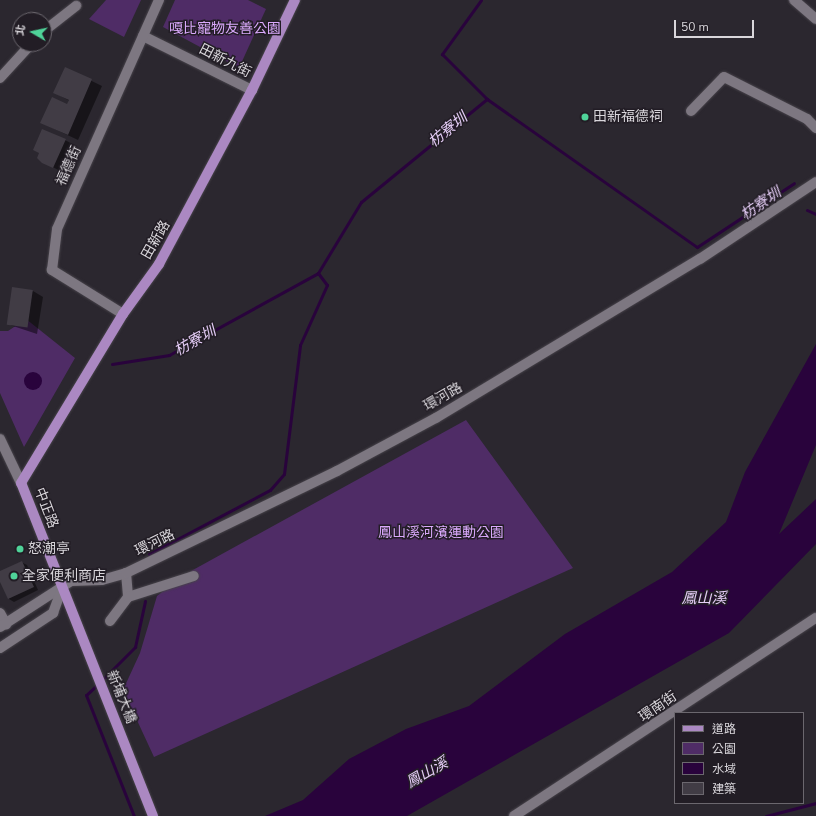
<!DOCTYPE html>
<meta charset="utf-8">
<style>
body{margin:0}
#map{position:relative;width:816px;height:816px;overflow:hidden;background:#2b272f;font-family:"Nunito Sans","Noto Sans TC",sans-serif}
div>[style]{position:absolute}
.green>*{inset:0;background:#4f2c66}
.water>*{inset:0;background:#29033c}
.round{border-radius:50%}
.shadow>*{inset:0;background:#0007}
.stream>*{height:3px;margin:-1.5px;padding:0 1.5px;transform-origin:1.5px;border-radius:1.5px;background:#29033c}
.building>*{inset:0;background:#413c45;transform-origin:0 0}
.roads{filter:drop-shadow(0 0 1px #47434a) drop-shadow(0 0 1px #47434a)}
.minor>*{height:10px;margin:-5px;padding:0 5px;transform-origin:5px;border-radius:5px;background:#7d7781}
.major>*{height:10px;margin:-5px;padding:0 5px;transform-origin:5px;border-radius:5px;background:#ab88c2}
.dots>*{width:11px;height:11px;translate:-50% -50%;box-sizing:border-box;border:2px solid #221d25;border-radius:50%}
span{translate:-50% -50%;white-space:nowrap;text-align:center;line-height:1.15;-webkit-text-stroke:3px #221d25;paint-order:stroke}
.park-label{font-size:14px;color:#daa9fc}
.street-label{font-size:14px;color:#d9d6db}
.poi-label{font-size:14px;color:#d9d6db}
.left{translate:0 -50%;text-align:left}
.water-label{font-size:15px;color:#e5cdf7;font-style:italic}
.legend{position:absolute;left:674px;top:712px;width:130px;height:92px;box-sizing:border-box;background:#221d25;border:1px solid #6b676e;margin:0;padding:5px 7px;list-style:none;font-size:12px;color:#d9d6db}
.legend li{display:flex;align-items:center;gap:8px;height:20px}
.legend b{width:20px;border:1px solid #6b676e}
.north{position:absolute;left:12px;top:12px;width:40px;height:40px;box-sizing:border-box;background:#221d25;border:1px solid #6b676e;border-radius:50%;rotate:279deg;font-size:11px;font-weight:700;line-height:16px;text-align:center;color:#d9d6db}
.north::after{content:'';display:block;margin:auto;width:14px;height:18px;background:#4fd399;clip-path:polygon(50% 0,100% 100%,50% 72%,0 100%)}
.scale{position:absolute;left:674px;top:20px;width:80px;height:18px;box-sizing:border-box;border:2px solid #d9d6db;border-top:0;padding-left:5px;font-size:12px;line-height:14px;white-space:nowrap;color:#d9d6db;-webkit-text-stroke:3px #221d25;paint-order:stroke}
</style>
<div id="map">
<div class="green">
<i style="clip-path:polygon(106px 0,141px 0,124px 37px,89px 19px)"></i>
<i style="clip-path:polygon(175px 0,248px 0,266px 9px,239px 68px,163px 27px)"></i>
<i style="clip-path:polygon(26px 319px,75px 358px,24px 447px,0 393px,0 331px,8px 331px)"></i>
<i style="clip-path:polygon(466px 420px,573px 568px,154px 757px,123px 690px,140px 653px,157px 596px,182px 576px)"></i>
</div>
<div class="water">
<i style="clip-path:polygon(816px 344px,816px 445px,779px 534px,816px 499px,816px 544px,729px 633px,407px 816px,265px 816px,303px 800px,349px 759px,406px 729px,469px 706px,565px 634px,672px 572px,726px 522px,745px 472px)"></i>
<i class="round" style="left:24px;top:372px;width:18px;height:18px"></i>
</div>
<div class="shadow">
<i style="clip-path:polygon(65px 68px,102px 86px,78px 140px,42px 123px,68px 105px,70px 101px,55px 93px)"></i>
<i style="clip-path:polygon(65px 140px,76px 146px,64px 173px,43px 162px)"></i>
<i style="clip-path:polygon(33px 291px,43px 297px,37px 334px,7px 324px)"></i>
<i style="clip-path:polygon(19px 546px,24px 548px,24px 552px,18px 550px)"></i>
<i style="clip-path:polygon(21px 562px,27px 565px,38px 590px,14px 602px,9px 599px,0 572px)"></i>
</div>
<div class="stream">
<i style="left:481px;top:0;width:67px;rotate:125.8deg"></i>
<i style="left:442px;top:54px;width:64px;rotate:45deg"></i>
<i style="left:487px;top:99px;width:257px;rotate:35.2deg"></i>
<i style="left:697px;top:247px;width:116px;rotate:-33.4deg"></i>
<i style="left:807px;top:210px;width:10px;rotate:24deg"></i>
<i style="left:112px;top:364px;width:58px;rotate:-9deg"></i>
<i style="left:169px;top:355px;width:170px;rotate:-28.8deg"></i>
<i style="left:318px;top:273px;width:83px;rotate:-58.8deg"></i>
<i style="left:361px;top:202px;width:163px;rotate:-39.3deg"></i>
<i style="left:149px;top:554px;width:137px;rotate:-27.9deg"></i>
<i style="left:270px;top:490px;width:21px;rotate:-49deg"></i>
<i style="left:284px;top:474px;width:130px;rotate:-82.9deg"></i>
<i style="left:300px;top:345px;width:66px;rotate:-65.8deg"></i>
<i style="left:327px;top:285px;width:15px;rotate:-127deg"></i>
<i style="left:102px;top:680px;width:47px;rotate:-45deg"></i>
<i style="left:135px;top:647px;width:47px;rotate:-77.7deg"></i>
<i style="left:98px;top:684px;width:16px;rotate:137deg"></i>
<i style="left:86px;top:695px;width:130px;rotate:68.4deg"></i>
<i style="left:766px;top:816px;width:52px;rotate:-14.6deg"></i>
</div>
<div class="building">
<i style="clip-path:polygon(65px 67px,92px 79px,68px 135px,40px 123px,52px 97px,67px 104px,69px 100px,53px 93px)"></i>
<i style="clip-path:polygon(42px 129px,66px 139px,53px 168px,42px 163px,37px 158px,39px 153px,33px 150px)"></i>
<i style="left:12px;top:287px;width:21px;height:38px;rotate:8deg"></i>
<i class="round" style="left:16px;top:545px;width:8px;height:8px"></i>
<i style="clip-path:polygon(22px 561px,34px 587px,8px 599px,0 582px,0 571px)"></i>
</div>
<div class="roads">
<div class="minor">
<i style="left:794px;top:0;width:29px;rotate:41deg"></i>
<i style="left:44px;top:31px;width:41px;rotate:-38deg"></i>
<i style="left:143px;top:36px;width:122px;rotate:26.4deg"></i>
<i style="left:0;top:78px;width:46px;rotate:-47.6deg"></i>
<i style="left:691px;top:111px;width:47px;rotate:-45.9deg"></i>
<i style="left:724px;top:77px;width:93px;rotate:26.8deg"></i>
<i style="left:807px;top:119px;width:13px;rotate:45deg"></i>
<i style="left:123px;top:314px;width:84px;rotate:-148.2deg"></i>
<i style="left:52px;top:270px;width:41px;rotate:-83deg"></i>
<i style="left:57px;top:229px;width:251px;rotate:-66deg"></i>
<i style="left:0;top:439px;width:49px;rotate:64.5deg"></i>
<i style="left:126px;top:573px;width:24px;rotate:85deg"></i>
<i style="left:0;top:613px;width:13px;rotate:61deg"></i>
<i style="left:110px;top:621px;width:30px;rotate:-53deg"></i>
<i style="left:128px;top:597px;width:69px;rotate:-17.7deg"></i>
<i style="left:0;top:627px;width:85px;rotate:-32.9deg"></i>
<i style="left:71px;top:581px;width:31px;rotate:-2deg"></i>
<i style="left:102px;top:580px;width:25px;rotate:-16deg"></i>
<i style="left:126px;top:573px;width:234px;rotate:-25.8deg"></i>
<i style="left:337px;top:471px;width:112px;rotate:-28.2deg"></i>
<i style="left:436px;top:418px;width:308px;rotate:-31.1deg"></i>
<i style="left:700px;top:259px;width:139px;rotate:-33.6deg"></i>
<i style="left:0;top:648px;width:64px;rotate:-33.4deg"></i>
<i style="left:53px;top:613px;width:27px;rotate:-70deg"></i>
<i style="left:514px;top:816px;width:361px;rotate:-33.3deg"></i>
</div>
<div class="major">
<i style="left:153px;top:816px;width:358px;rotate:-111.6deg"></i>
<i style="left:21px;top:483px;width:197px;rotate:-58.9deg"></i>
<i style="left:123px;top:314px;width:62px;rotate:-54.2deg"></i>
<i style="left:159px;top:264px;width:197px;rotate:-61.9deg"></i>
<i style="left:252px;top:90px;width:100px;rotate:-64.5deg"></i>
</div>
</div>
<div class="dots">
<i style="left:585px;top:117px;background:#4fd399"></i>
<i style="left:20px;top:549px;background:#4fd399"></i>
<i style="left:14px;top:576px;background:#4fd399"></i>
</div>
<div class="park-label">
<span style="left:225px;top:29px">嘎比寵物友善公園</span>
<span style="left:441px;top:533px">鳳山溪河濱運動公園</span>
</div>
<div class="street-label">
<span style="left:225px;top:61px;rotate:27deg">田新九街</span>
<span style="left:69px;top:166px;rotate:-66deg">福德街</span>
<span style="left:156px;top:240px;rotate:-60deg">田新路</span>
<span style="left:443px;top:397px;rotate:-30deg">環河路</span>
<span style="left:46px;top:508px;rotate:69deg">中正路</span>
<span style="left:155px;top:543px;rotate:-26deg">環河路</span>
<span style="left:121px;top:697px;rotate:68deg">新埔大橋</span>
<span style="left:658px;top:707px;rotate:-34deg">環南街</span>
</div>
<div class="poi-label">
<span class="left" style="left:593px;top:117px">田新福德祠</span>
<span class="left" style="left:28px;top:549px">怒潮亭</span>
<span class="left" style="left:22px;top:576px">全家便利商店</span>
</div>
<div class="water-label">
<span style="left:448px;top:130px;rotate:-39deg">枋寮圳</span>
<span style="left:761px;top:204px;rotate:-34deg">枋寮圳</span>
<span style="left:195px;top:341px;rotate:-29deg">枋寮圳</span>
<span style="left:704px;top:599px">鳳山溪</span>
<span style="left:427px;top:773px;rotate:-30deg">鳳山溪</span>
</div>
<ul class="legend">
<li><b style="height:5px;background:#ab88c2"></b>道路</li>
<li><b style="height:11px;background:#4f2c66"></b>公園</li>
<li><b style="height:11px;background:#29033c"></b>水域</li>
<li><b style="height:11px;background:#413c45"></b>建築</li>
</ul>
<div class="north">北</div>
<div class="scale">50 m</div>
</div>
